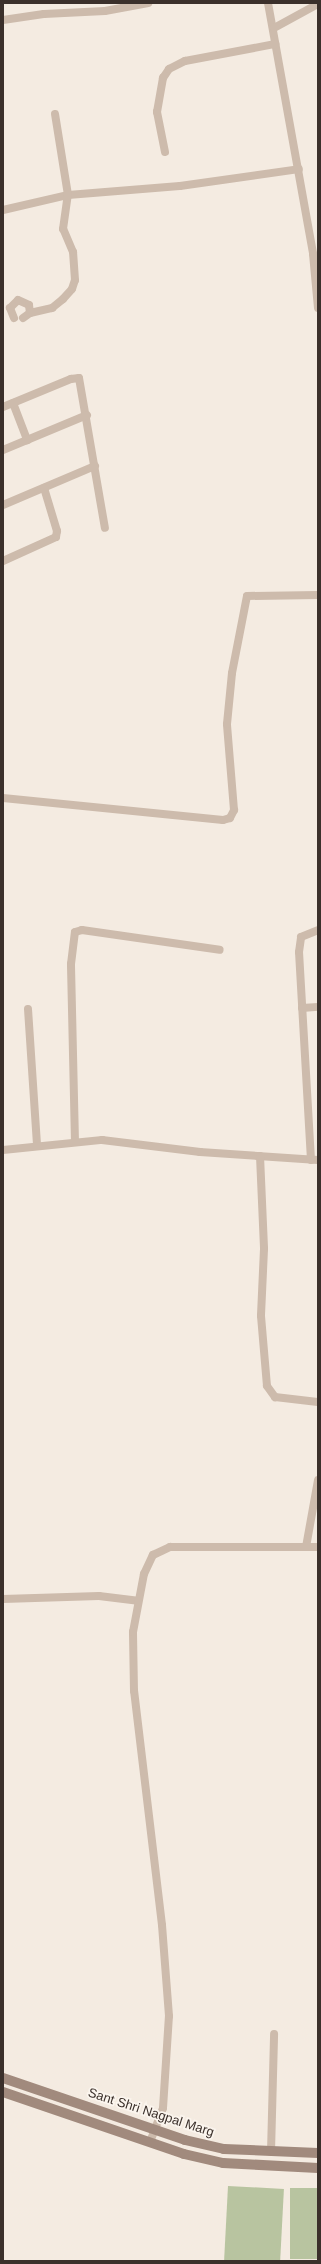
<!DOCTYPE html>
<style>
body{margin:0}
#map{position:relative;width:321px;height:2264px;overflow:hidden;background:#f4ebe1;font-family:Arial,sans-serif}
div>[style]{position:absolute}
.green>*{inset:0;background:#b8c4a0;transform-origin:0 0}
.street>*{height:8px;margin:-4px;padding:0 4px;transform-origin:4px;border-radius:4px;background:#cdbbac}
.secondary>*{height:10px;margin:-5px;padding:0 5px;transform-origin:5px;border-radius:5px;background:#a18a7d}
span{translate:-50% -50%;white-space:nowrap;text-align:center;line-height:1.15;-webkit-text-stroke:3.5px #fbf5ee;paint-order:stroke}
.street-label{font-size:13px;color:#3b302b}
.frame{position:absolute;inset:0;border:4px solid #3b302b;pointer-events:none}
</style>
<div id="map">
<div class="green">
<i style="left:228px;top:2186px;width:56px;height:75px;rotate:3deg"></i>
<i style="left:290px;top:2188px;width:28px;height:71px"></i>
</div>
<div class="street">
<i style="left:268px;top:3px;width:255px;rotate:79.8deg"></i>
<i style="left:313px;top:254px;width:54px;rotate:84.7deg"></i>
<i style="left:3px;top:20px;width:41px;rotate:-8.3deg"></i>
<i style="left:44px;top:14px;width:61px;rotate:-2.8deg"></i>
<i style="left:105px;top:11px;width:44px;rotate:-10.5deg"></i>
<i style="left:274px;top:28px;width:50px;rotate:-28.6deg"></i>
<i style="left:165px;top:152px;width:41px;rotate:-101.3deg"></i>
<i style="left:157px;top:112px;width:35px;rotate:-80deg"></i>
<i style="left:163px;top:78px;width:11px;rotate:-56deg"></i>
<i style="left:169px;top:69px;width:18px;rotate:-27deg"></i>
<i style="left:185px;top:61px;width:92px;rotate:-10.7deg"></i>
<i style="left:3px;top:210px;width:67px;rotate:-13deg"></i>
<i style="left:68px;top:195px;width:112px;rotate:-4.6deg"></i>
<i style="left:180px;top:186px;width:120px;rotate:-8.1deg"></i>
<i style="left:14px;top:318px;width:11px;rotate:-112deg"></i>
<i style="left:10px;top:308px;width:11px;rotate:-45deg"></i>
<i style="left:18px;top:300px;width:12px;rotate:24deg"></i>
<i style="left:29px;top:305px;width:8px;rotate:83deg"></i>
<i style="left:23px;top:318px;width:9px;rotate:-36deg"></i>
<i style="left:30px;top:313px;width:23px;rotate:-13deg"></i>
<i style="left:52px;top:308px;width:14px;rotate:-39deg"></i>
<i style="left:63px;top:299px;width:13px;rotate:-48deg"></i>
<i style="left:72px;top:289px;width:9px;rotate:-72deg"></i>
<i style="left:75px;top:280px;width:28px;rotate:-94deg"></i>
<i style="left:73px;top:252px;width:25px;rotate:-113deg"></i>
<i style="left:63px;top:229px;width:34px;rotate:-82deg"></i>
<i style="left:68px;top:195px;width:82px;rotate:-99.1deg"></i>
<i style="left:13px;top:403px;width:40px;rotate:69deg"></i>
<i style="left:3px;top:407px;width:74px;rotate:-22.4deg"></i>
<i style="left:71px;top:379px;width:8px;rotate:-7deg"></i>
<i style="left:79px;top:378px;width:152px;rotate:80.2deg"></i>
<i style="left:3px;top:450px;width:91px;rotate:-22.6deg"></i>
<i style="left:3px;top:505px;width:100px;rotate:-23deg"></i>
<i style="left:3px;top:561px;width:58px;rotate:-24.4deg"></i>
<i style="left:56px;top:537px;width:6px;rotate:-81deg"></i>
<i style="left:57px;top:531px;width:45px;rotate:-106.8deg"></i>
<i style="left:3px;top:798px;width:221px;rotate:5.7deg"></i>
<i style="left:223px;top:820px;width:7px;rotate:-16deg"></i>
<i style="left:230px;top:818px;width:9px;rotate:-63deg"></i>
<i style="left:234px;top:810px;width:86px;rotate:-94.7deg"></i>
<i style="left:227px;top:724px;width:51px;rotate:-84.4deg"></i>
<i style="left:232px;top:673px;width:78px;rotate:-79deg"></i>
<i style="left:247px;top:596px;width:71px;rotate:-0.8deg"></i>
<i style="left:302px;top:1008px;width:16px;rotate:-4deg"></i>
<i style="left:28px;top:1009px;width:137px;rotate:86.2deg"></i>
<i style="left:75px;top:1142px;width:178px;rotate:-91.3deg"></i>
<i style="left:71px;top:964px;width:32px;rotate:-83deg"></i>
<i style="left:75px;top:932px;width:7px;rotate:-16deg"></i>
<i style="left:82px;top:930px;width:139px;rotate:8.2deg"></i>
<i style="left:3px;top:1150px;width:100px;rotate:-5.8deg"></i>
<i style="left:102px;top:1140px;width:99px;rotate:7deg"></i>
<i style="left:200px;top:1152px;width:118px;rotate:3.9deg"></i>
<i style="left:260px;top:1156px;width:93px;rotate:87.5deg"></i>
<i style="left:264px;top:1249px;width:67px;rotate:92.6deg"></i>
<i style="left:261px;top:1316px;width:70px;rotate:85.1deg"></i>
<i style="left:267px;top:1386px;width:14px;rotate:54deg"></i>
<i style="left:275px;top:1397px;width:43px;rotate:6.6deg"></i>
<i style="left:311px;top:1160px;width:208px;rotate:-93.3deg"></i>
<i style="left:299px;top:952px;width:15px;rotate:-82deg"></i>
<i style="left:301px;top:937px;width:18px;rotate:-22deg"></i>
<i style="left:306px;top:1547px;width:68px;rotate:-79.8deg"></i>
<i style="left:3px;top:1599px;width:96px;rotate:-1.8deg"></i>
<i style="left:99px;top:1596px;width:39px;rotate:7deg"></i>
<i style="left:150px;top:2142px;width:36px;rotate:-69deg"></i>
<i style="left:163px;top:2108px;width:92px;rotate:-86.3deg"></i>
<i style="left:169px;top:2016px;width:91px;rotate:-94.4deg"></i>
<i style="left:162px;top:1925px;width:236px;rotate:-96.8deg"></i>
<i style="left:134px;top:1691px;width:59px;rotate:-91deg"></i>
<i style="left:133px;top:1632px;width:59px;rotate:-79.3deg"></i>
<i style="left:144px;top:1574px;width:21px;rotate:-65deg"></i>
<i style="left:153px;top:1555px;width:19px;rotate:-25deg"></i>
<i style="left:170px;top:1547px;width:148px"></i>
<i style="left:271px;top:2152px;width:118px;rotate:-88.5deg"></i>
</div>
<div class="secondary">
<i style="left:3px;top:2078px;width:192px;rotate:18.8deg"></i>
<i style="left:185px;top:2140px;width:40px;rotate:13deg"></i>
<i style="left:224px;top:2149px;width:94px;rotate:2.4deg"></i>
<i style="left:3px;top:2092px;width:191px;rotate:18.9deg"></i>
<i style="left:184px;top:2154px;width:40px;rotate:13deg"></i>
<i style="left:223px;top:2163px;width:95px;rotate:3deg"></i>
</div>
<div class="street-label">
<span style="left:151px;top:2113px;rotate:18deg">Sant Shri Nagpal Marg</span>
</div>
<div class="frame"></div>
</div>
